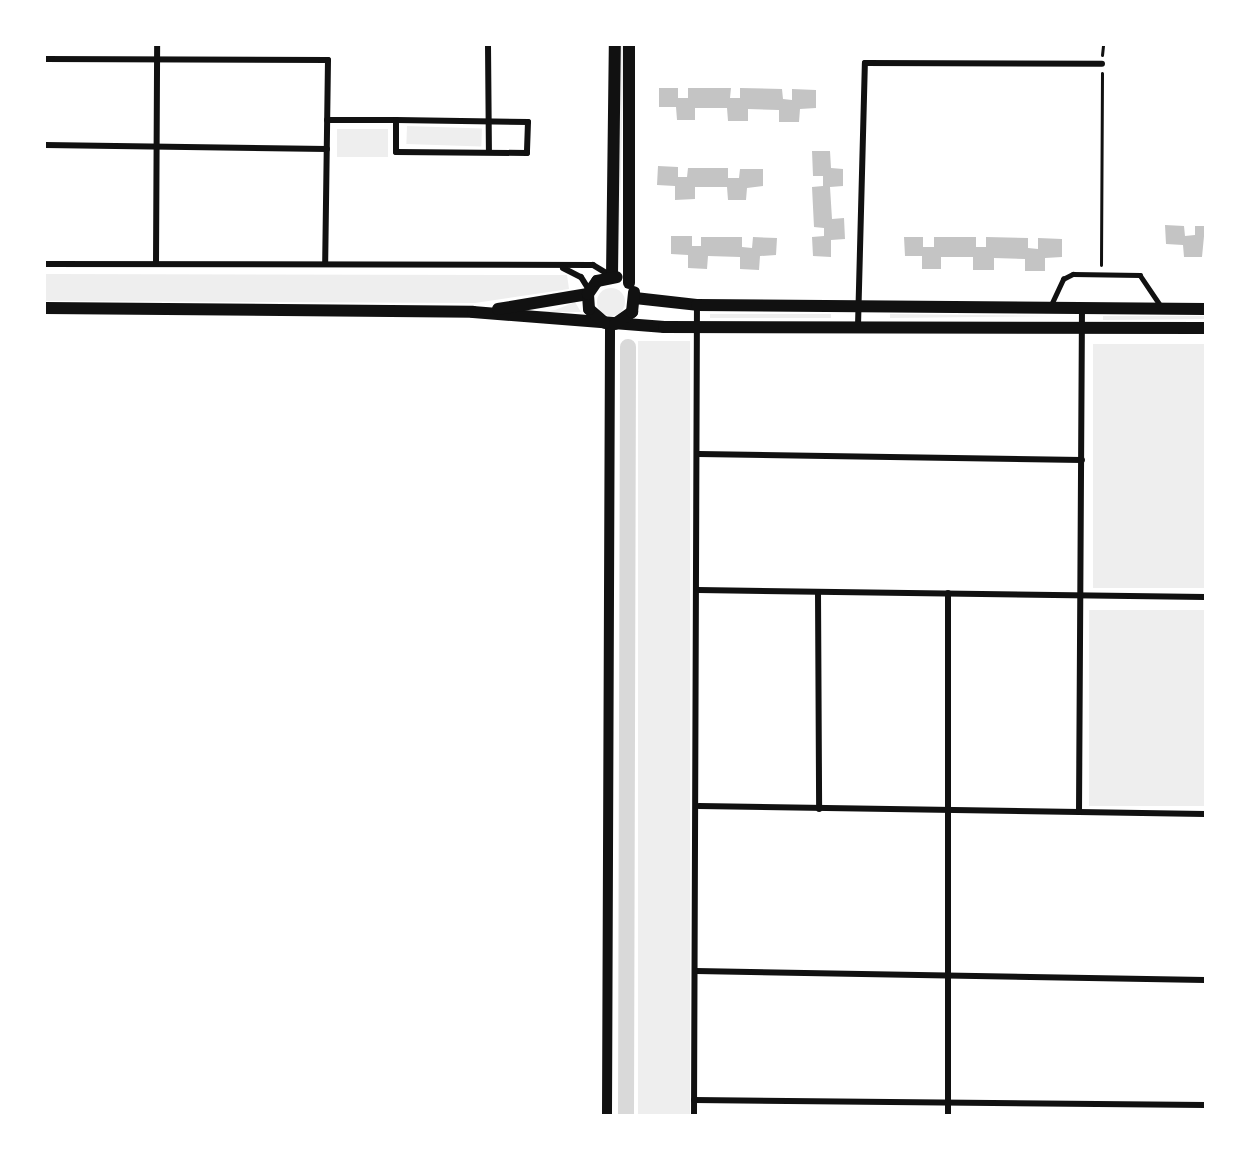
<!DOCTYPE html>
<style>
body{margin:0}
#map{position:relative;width:1250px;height:1160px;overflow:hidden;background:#fff;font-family:"Work Sans",sans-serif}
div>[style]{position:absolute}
.green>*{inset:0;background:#eee;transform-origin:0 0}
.round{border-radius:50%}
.canal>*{height:16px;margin:-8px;padding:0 8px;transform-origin:8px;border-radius:8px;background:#d9d9d9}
.building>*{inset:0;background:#c4c4c4}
.path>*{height:3px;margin:-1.5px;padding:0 1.5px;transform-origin:1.5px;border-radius:1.5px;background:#111}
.service>*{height:4.5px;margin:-2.25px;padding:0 2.25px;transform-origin:2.25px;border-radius:2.25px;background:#111}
.minor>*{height:6px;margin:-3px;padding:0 3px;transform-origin:3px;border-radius:3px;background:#111}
.tertiary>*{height:10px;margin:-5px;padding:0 5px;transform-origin:5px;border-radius:5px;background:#111}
.secondary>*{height:12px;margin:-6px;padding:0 6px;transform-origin:6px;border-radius:6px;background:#111}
span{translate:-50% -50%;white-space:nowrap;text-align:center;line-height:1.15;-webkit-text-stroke:5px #fff;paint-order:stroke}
.frame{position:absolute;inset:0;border:46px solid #fff;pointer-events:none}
</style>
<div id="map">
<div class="green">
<i style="clip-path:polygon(620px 45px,624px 45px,619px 250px)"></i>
<i style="left:407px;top:126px;width:75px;height:18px;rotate:2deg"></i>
<i style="left:337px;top:129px;width:51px;height:28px"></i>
<i style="clip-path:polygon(45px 274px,567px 275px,569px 289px,475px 303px,45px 301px)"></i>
<i class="round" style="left:597px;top:288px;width:28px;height:28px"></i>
<i style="clip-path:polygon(575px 302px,581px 312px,537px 312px,555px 310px)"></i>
<i style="left:710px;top:314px;width:121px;height:4px"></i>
<i style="clip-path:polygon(890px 314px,1054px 316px,1055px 316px,890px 318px)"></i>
<i style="clip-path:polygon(1103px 316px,1205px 316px,1205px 319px,1103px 320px)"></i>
<i style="left:638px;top:341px;width:52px;height:774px"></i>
<i style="left:1205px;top:344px;width:244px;height:112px;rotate:90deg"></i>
<i style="left:1205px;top:610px;width:196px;height:116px;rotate:90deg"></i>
</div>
<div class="canal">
<i style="left:626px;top:1115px;width:768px;rotate:-89.85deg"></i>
</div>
<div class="building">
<i style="clip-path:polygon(659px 88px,678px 88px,678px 98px,688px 98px,688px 88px,731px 88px,730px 98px,740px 98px,740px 88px,782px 89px,783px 99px,792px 100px,792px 89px,816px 90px,816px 108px,800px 109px,799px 122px,779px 122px,779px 110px,748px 109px,748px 121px,728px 121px,727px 108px,695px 108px,695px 120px,677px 120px,676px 107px,659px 107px)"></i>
<i style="clip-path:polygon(812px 151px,830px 151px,831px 168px,843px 169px,843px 186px,830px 187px,832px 219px,844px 218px,845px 239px,831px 240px,831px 257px,813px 256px,812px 237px,824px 236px,824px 228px,814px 227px,812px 187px,823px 186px,823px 176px,813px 176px)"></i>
<i style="clip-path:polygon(658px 166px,678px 167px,678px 177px,687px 177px,688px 168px,728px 168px,728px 178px,739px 178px,740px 169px,763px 169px,763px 186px,747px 188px,746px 200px,728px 200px,727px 187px,695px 187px,695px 199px,675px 200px,675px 186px,657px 185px)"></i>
<i style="clip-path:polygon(1165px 225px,1184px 226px,1185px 236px,1195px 235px,1195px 226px,1205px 226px,1202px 257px,1184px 257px,1183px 245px,1166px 244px)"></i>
<i style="clip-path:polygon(671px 236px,692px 236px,692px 246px,701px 246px,701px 237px,742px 237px,742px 247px,752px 248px,753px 237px,777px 238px,776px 255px,760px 256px,759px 270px,740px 269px,740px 257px,708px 256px,707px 269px,688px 268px,688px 255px,671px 254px)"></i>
<i style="clip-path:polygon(904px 237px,923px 237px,923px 247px,934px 247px,934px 237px,976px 237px,976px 247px,986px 247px,986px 237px,1028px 238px,1028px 248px,1038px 249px,1038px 238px,1062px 239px,1062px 257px,1045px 258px,1045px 271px,1025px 271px,1025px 259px,994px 258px,994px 270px,973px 270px,973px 257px,941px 257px,941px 269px,922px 269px,922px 256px,905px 256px)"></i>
</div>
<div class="path">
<i style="left:1102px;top:55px;width:10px;rotate:-84deg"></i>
<i style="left:1101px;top:265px;width:192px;rotate:-89.7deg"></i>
</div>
<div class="service">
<i style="left:1051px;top:305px;width:29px;rotate:-65deg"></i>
<i style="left:1063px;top:279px;width:11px;rotate:-27deg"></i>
<i style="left:1073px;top:274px;width:67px;rotate:0.9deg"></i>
<i style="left:1140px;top:275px;width:37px;rotate:56deg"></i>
</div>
<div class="minor">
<i style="left:488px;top:45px;width:107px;rotate:89.5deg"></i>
<i style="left:45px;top:59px;width:283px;rotate:0.2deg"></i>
<i style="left:328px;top:60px;width:203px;rotate:90.8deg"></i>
<i style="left:327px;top:120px;width:69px"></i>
<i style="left:396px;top:120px;width:132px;rotate:0.9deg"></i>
<i style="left:528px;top:122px;width:31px;rotate:92deg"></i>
<i style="left:527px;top:153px;width:131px;rotate:-179.6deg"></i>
<i style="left:396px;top:152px;width:32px;rotate:-90deg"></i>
<i style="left:45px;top:145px;width:282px;rotate:0.8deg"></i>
<i style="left:156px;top:263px;width:218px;rotate:-89.7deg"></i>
<i style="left:45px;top:264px;width:548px;rotate:0.1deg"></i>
<i style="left:593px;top:265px;width:21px;rotate:31deg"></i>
<i style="left:563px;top:268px;width:20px;rotate:27deg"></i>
<i style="left:581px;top:277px;width:15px;rotate:58deg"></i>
<i style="left:858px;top:326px;width:263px;rotate:-88.5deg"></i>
<i style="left:865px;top:63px;width:237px;rotate:0.2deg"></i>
<i style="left:699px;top:454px;width:383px;rotate:0.9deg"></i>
<i style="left:698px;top:590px;width:507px;rotate:0.79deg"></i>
<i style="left:818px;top:592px;width:217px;rotate:89.7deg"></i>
<i style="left:699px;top:806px;width:506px;rotate:0.91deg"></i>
<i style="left:1079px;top:812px;width:504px;rotate:-89.66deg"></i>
<i style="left:696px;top:971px;width:509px;rotate:1.01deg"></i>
<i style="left:694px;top:1100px;width:511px;rotate:0.56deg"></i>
<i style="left:694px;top:1115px;width:810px;rotate:-89.79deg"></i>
<i style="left:948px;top:1115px;width:522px;rotate:-90deg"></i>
</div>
<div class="tertiary">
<i style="left:607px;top:1115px;width:791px;rotate:-89.78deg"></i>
</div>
<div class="secondary">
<i style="left:612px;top:276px;width:231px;rotate:-89.3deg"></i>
<i style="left:629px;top:283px;width:238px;rotate:-90deg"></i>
<i style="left:635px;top:298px;width:62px;rotate:6.4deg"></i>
<i style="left:697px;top:305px;width:508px;rotate:0.45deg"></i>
<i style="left:45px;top:308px;width:428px;rotate:0.5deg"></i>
<i style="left:473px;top:312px;width:192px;rotate:4.5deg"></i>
<i style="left:664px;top:327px;width:541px;rotate:0.11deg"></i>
<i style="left:498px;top:309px;width:91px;rotate:-9.5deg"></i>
<i style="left:605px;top:323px;width:21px;rotate:-139deg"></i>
<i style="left:589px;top:309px;width:15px;rotate:-94deg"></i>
<i style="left:588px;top:294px;width:16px;rotate:-55deg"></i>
<i style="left:597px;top:281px;width:20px;rotate:-11deg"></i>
<i style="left:615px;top:324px;width:21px;rotate:-35deg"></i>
<i style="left:632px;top:312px;width:20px;rotate:-84deg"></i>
</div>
<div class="frame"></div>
</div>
